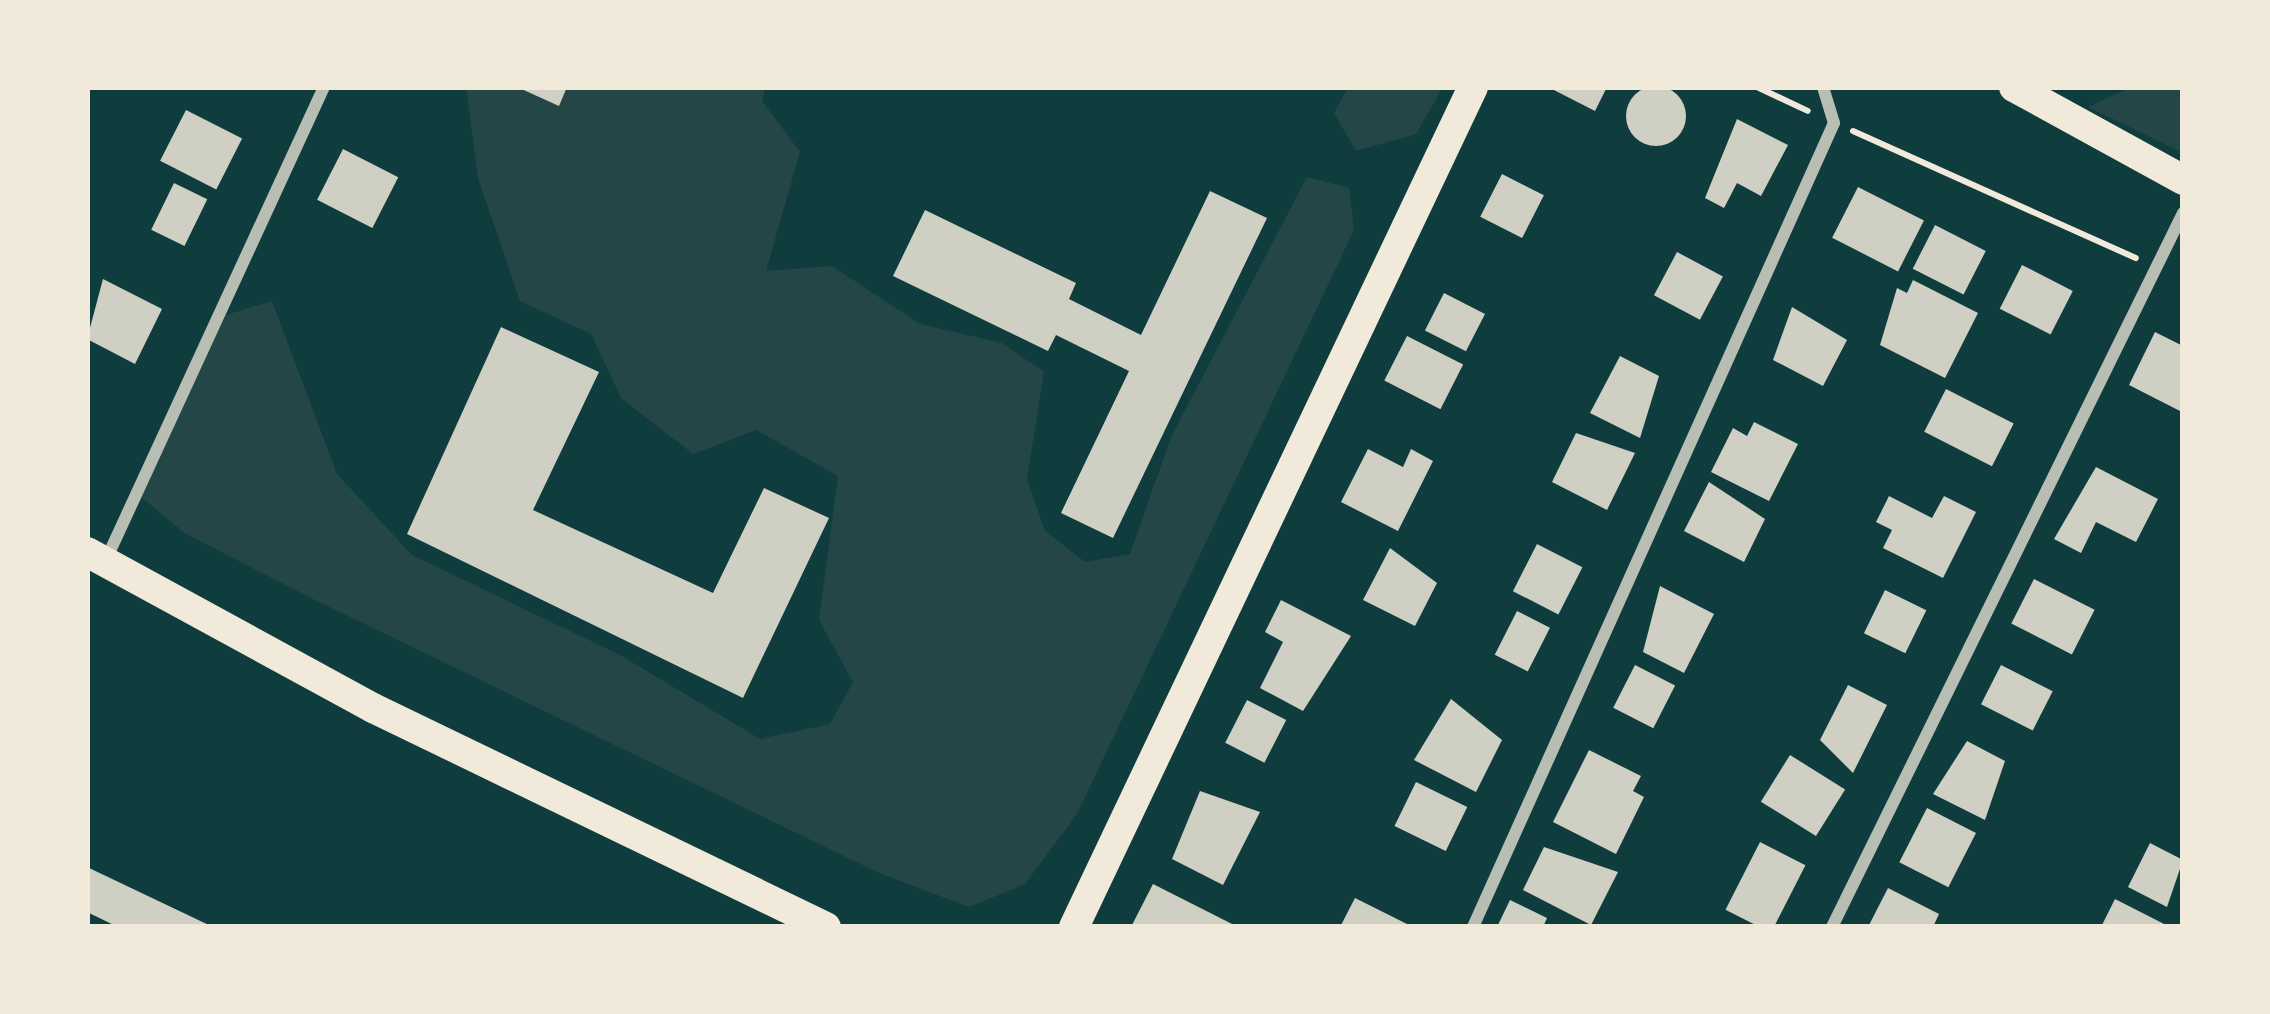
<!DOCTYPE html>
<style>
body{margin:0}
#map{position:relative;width:2270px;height:1014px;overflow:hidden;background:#0f3d3e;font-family:"Sofia Sans Condensed",sans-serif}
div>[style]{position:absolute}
.green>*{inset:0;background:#244646}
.building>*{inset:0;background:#cfcfc3;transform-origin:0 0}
.round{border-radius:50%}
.path>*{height:6px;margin:-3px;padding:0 3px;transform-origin:3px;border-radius:3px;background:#f1e9da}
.minor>*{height:12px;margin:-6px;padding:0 6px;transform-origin:6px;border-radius:6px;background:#b8beb3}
.primary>*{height:30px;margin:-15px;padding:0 15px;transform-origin:15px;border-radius:15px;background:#f1e9da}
span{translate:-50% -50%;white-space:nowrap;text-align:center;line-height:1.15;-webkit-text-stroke:10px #f1e9da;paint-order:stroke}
.frame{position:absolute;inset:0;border:90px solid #f1e9da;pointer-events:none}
</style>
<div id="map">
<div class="green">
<i style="clip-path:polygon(466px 87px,766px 87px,762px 101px,800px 152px,766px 271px,832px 266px,920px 324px,1002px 343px,1044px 372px,1027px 479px,1045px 531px,1085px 562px,1130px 554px,1171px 437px,1307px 177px,1349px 188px,1354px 230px,1077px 814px,1025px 884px,969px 907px,879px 873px,313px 599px,186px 534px,136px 493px,226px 315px,272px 301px,337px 474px,412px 555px,620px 655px,760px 739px,830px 724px,853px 682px,819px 620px,838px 476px,756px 430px,693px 454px,621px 398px,591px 334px,520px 301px,478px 178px)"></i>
<i style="clip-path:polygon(1348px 87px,1443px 87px,1416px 134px,1356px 151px,1334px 113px)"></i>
<i style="clip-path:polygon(2131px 87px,2183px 87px,2183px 153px,2088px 107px)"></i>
</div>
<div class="building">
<i class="round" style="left:1626px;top:86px;width:60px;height:60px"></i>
<i style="clip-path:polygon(517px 87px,567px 87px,559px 106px)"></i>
<i style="clip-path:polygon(1548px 87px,1607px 87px,1595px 111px)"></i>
<i style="left:186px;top:110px;width:63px;height:57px;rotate:27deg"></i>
<i style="clip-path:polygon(1737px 119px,1788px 145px,1761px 196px,1737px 183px,1724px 208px,1705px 198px)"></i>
<i style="left:343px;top:149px;width:62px;height:57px;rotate:27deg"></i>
<i style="left:1502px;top:174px;width:47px;height:48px;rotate:27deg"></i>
<i style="left:174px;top:183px;width:37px;height:52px;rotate:26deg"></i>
<i style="left:1858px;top:187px;width:74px;height:57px;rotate:27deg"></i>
<i style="clip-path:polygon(1210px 191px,1267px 218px,1113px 538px,1061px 513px,1129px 371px,1056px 335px,1048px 351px,893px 276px,925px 210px,1076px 283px,1069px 299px,1141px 335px)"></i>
<i style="left:1935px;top:225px;width:57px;height:49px;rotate:27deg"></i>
<i style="left:1677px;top:252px;width:52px;height:49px;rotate:28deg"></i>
<i style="left:2022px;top:265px;width:57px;height:49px;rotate:27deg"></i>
<i style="clip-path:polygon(103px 279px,162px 309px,135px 364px,87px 339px)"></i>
<i style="clip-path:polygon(1913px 280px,1978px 313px,1945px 378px,1880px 345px,1897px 288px,1907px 293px)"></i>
<i style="left:1444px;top:293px;width:46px;height:42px;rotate:27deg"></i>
<i style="clip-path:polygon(1792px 307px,1847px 340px,1823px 386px,1773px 360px)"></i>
<i style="clip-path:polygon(501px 327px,599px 372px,533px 510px,713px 593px,764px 488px,829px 518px,743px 698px,407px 534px)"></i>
<i style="clip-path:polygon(2155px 332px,2183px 346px,2180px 411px,2129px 385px)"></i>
<i style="left:1407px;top:336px;width:63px;height:50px;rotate:27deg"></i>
<i style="clip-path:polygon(1620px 356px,1659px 376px,1640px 438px,1590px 413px)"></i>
<i style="left:1946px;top:389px;width:76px;height:48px;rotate:27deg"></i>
<i style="clip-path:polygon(1754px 422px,1798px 444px,1769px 501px,1711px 472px,1733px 428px,1747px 436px)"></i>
<i style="clip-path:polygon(1576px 433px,1635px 453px,1607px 510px,1552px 482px)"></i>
<i style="clip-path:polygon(1368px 449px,1403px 467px,1411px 449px,1433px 461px,1398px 531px,1341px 502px)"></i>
<i style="clip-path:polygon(2096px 467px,2158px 499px,2136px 542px,2096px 522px,2081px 553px,2054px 539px)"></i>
<i style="clip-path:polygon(1709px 482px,1765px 519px,1744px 562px,1684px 531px)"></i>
<i style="clip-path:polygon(1889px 496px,1932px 518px,1944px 496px,1976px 512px,1943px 578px,1883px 548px,1892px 530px,1876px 522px)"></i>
<i style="left:1537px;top:544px;width:51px;height:53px;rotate:27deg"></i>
<i style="clip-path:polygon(1390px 548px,1437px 583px,1415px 626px,1363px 600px)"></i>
<i style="left:2034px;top:579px;width:68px;height:50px;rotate:27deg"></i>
<i style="clip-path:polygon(1660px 586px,1714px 614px,1684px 673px,1643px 652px)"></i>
<i style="left:1885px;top:590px;width:46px;height:48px;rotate:26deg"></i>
<i style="clip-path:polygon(1281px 600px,1351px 636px,1303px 711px,1260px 688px,1283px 642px,1265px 632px)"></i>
<i style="left:1517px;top:611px;width:37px;height:49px;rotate:27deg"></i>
<i style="left:1635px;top:665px;width:45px;height:48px;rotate:27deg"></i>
<i style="left:2001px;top:665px;width:58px;height:44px;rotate:27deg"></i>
<i style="clip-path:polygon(1848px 685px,1887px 705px,1853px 773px,1820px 740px)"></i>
<i style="clip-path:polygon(1451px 699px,1502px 740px,1476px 792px,1414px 760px)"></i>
<i style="left:1247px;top:700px;width:44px;height:48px;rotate:27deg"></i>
<i style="clip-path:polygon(1967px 741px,2005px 761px,1985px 820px,1933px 794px)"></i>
<i style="clip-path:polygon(1589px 750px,1641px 776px,1633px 791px,1644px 797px,1616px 854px,1553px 822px)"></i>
<i style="left:1790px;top:755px;width:65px;height:55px;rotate:32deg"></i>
<i style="left:1416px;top:782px;width:57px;height:49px;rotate:26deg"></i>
<i style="clip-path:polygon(1200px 791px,1260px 812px,1223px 885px,1172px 859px)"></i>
<i style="left:1927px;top:808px;width:55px;height:61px;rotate:27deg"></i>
<i style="left:1760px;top:842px;width:51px;height:76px;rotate:27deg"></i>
<i style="clip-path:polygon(2150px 843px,2183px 860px,2167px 907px,2128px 887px)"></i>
<i style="clip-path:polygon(1544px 847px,1618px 872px,1591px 925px,1523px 890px)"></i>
<i style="clip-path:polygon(87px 867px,213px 927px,118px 927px,87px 912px)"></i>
<i style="clip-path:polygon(1153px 884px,1238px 927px,1131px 927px)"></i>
<i style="clip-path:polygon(1888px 888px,1939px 914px,1933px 927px,1868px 927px)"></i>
<i style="clip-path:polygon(1355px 898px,1407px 924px,1405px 927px,1340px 927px)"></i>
<i style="clip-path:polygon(2115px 899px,2170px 927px,2101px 927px)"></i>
<i style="clip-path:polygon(1510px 900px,1547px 918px,1543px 927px,1497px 927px)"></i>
</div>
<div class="path">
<i style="left:1757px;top:87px;width:56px;rotate:25.2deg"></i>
<i style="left:1853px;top:131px;width:310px;rotate:24.2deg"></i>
</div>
<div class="minor">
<i style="left:105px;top:562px;width:523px;rotate:-65.25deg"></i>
<i style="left:1473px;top:927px;width:881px;rotate:-65.82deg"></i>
<i style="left:1834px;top:123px;width:38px;rotate:-107deg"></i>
<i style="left:1832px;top:927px;width:796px;rotate:-63.82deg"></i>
</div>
<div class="primary">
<i style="left:2014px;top:87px;width:193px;rotate:28.8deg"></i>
<i style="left:87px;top:552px;width:326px;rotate:28.6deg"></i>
<i style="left:373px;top:708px;width:503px;rotate:25.8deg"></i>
<i style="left:1074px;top:927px;width:930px;rotate:-64.59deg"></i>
</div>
<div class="frame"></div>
</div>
